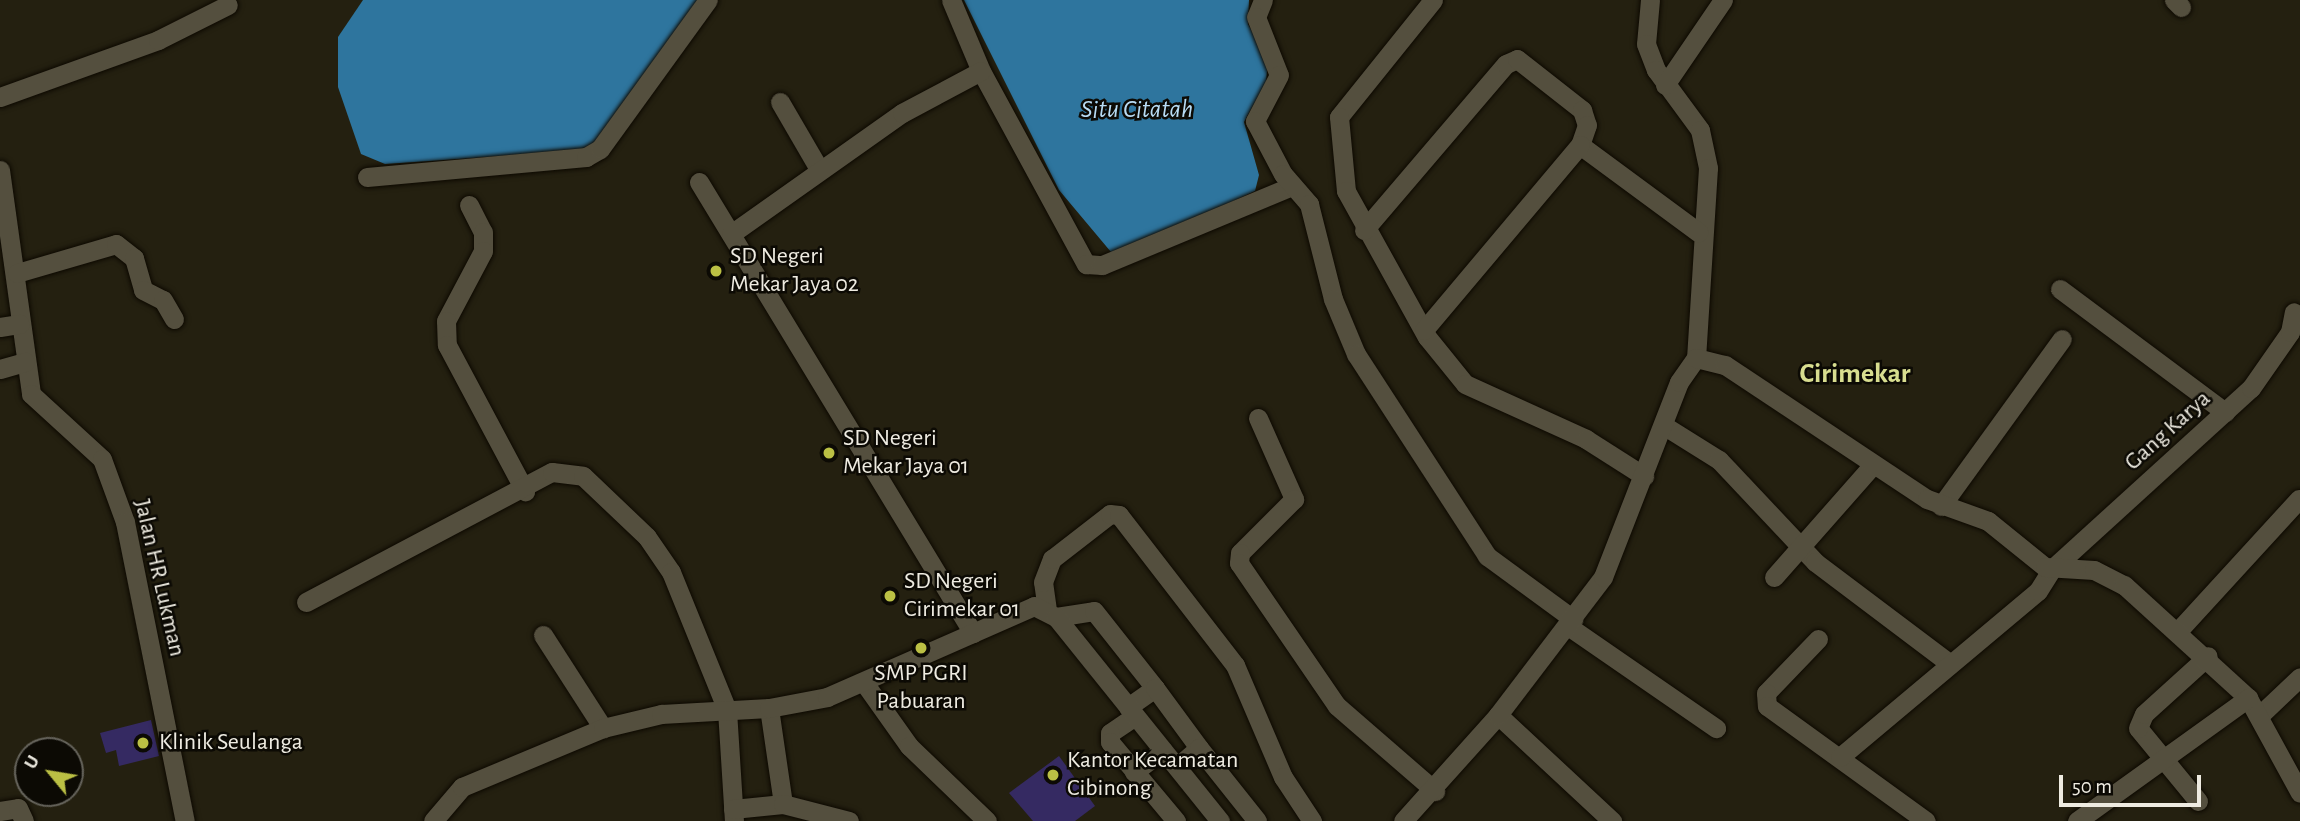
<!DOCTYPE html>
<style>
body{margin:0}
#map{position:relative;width:2300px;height:821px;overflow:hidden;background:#242010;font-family:"Alegreya Sans",sans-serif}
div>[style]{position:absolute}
.water>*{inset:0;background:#2e759e}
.building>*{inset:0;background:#352a62}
.roads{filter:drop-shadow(0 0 2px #0d0900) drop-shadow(0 0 2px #0d0900)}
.minor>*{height:19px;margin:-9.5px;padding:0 9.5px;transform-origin:9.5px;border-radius:9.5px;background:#544f3e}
.dots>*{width:19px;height:19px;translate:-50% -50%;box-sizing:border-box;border:4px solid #0c0a04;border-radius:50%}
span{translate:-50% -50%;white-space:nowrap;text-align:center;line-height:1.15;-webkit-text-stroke:5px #0c0a04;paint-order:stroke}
.poi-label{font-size:24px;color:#eeebe1}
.left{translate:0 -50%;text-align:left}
.street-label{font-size:24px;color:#eeebe1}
.water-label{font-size:26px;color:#b8dcf4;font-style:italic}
.quarter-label{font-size:28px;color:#d8dd8f;font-weight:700}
.north{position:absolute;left:14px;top:737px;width:70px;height:70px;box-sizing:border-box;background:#0c0a04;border:2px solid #66645c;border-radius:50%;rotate:300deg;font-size:19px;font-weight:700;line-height:28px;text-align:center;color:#eeebe1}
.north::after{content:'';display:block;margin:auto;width:24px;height:32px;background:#bbc044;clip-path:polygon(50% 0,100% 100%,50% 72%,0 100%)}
.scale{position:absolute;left:2059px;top:775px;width:142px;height:32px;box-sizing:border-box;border:4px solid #eeebe1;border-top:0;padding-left:9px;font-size:21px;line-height:24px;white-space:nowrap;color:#eeebe1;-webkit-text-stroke:5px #0c0a04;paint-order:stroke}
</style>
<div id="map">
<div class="water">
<i style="clip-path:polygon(363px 0,705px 0,589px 150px,385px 164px,361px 154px,338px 87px,338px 37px)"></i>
<i style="clip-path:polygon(964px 0,1249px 0,1248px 24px,1268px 61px,1266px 82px,1244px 122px,1259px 175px,1255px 191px,1120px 254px,1111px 252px,1059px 190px)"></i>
</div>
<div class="building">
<i style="clip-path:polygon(151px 720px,159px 756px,119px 766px,116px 750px,106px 753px,100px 733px)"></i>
<i style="clip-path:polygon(1059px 756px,1095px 806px,1075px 821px,1033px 821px,1009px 793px)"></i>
</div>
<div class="roads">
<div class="minor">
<i style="left:951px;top:0;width:77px;rotate:67.1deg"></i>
<i style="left:981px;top:71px;width:220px;rotate:61.5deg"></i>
<i style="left:1086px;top:264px;width:16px;rotate:4deg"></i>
<i style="left:1102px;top:265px;width:206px;rotate:-22.6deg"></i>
<i style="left:1263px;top:0;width:18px;rotate:112deg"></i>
<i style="left:1256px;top:17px;width:62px;rotate:68.4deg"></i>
<i style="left:1279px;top:75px;width:52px;rotate:117.6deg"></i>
<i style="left:1255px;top:121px;width:60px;rotate:62.2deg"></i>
<i style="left:1283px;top:174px;width:40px;rotate:49deg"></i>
<i style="left:1309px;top:204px;width:98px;rotate:75.8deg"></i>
<i style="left:1333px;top:299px;width:60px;rotate:67.3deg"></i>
<i style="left:1356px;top:354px;width:241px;rotate:57deg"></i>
<i style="left:1487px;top:556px;width:107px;rotate:36.2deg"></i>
<i style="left:1433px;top:0;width:150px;rotate:128.8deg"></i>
<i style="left:1339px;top:117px;width:74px;rotate:84.6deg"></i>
<i style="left:1346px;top:191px;width:167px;rotate:61deg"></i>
<i style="left:1427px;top:337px;width:60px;rotate:51deg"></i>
<i style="left:1465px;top:384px;width:133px;rotate:24.4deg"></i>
<i style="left:1586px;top:439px;width:69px;rotate:32.5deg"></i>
<i style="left:1650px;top:0;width:44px;rotate:95.2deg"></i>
<i style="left:1646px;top:44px;width:28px;rotate:69deg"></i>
<i style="left:1656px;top:70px;width:74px;rotate:53.7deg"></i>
<i style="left:1700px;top:130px;width:39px;rotate:78deg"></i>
<i style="left:1708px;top:168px;width:190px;rotate:93.6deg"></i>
<i style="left:2174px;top:0;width:10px;rotate:45deg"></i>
<i style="left:1665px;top:85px;width:103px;rotate:-55.7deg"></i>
<i style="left:0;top:97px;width:168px;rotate:-19.8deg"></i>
<i style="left:158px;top:40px;width:78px;rotate:-26.6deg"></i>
<i style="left:780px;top:102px;width:78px;rotate:59.8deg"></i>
<i style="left:0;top:170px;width:226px;rotate:82.1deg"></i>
<i style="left:31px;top:394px;width:96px;rotate:42.5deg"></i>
<i style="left:102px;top:459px;width:67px;rotate:69.9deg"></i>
<i style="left:125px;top:522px;width:305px;rotate:78.7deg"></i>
<i style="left:367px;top:177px;width:220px;rotate:-5.2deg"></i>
<i style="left:586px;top:157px;width:16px;rotate:-30deg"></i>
<i style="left:600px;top:149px;width:184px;rotate:-54.1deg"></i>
<i style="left:699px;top:182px;width:528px;rotate:58.72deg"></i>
<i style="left:469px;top:205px;width:30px;rotate:63deg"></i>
<i style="left:483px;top:232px;width:19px;rotate:90deg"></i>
<i style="left:483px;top:251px;width:79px;rotate:117.9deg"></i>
<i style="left:446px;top:321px;width:24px;rotate:88deg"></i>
<i style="left:447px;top:345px;width:166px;rotate:61.9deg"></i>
<i style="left:1364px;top:230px;width:218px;rotate:-49.5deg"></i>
<i style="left:1506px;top:64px;width:12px;rotate:-24deg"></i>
<i style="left:1517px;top:59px;width:83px;rotate:38.1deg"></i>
<i style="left:1582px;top:110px;width:16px;rotate:72deg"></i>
<i style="left:1587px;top:125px;width:21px;rotate:109deg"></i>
<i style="left:1580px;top:145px;width:147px;rotate:36.4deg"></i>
<i style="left:731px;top:234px;width:209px;rotate:-35.3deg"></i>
<i style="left:902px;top:113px;width:89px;rotate:-28deg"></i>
<i style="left:17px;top:273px;width:103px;rotate:-16.3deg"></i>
<i style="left:116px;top:244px;width:23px;rotate:38deg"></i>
<i style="left:134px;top:258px;width:33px;rotate:74deg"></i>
<i style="left:143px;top:290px;width:22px;rotate:27deg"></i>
<i style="left:163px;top:300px;width:22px;rotate:60deg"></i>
<i style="left:2060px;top:289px;width:206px;rotate:36.7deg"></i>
<i style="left:0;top:327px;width:20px;rotate:-9deg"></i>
<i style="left:1424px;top:330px;width:242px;rotate:-49.9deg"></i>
<i style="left:0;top:369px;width:26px;rotate:-16deg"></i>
<i style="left:1258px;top:418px;width:89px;rotate:66deg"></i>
<i style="left:1294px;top:499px;width:76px;rotate:135deg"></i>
<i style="left:1240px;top:553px;width:10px;rotate:96deg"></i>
<i style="left:1239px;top:563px;width:173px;rotate:55.6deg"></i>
<i style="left:1337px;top:706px;width:130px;rotate:40.9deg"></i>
<i style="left:1663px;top:425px;width:66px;rotate:32deg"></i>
<i style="left:1719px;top:460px;width:140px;rotate:46.7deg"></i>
<i style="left:1815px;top:562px;width:168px;rotate:37deg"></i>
<i style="left:1941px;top:506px;width:206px;rotate:-54.1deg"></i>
<i style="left:1774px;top:577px;width:147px;rotate:-48.6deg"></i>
<i style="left:306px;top:602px;width:278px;rotate:-27.9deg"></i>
<i style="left:552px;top:472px;width:31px;rotate:7deg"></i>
<i style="left:583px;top:476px;width:88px;rotate:43.6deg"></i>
<i style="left:647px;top:537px;width:42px;rotate:55.6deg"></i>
<i style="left:671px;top:572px;width:149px;rotate:67.9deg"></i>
<i style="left:727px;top:710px;width:111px;rotate:86.4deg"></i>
<i style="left:1047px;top:610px;width:28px;rotate:-98deg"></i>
<i style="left:1043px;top:582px;width:25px;rotate:-69deg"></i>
<i style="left:1052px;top:559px;width:73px;rotate:-37.8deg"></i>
<i style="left:1110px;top:514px;width:9px;rotate:6deg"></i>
<i style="left:1119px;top:515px;width:190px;rotate:52.3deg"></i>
<i style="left:1235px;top:665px;width:122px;rotate:66.8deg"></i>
<i style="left:1283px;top:777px;width:53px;rotate:56.6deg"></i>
<i style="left:1056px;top:617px;width:38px;rotate:-9deg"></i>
<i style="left:1094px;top:611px;width:98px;rotate:51.6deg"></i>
<i style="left:1568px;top:626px;width:180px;rotate:34.6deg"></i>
<i style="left:2178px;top:631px;width:179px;rotate:-47.5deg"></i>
<i style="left:543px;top:635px;width:111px;rotate:57.2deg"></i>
<i style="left:1818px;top:639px;width:75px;rotate:133.9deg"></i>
<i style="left:1766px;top:693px;width:13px;rotate:86deg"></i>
<i style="left:1767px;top:706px;width:196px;rotate:35.9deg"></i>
<i style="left:865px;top:684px;width:76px;rotate:54.6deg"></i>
<i style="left:909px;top:746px;width:108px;rotate:43.9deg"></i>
<i style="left:1128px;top:707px;width:33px;rotate:-35deg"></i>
<i style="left:1155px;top:688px;width:74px;rotate:53.7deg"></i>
<i style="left:769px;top:708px;width:97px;rotate:81.7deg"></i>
<i style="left:1498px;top:715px;width:156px;rotate:42.9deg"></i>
<i style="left:2260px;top:715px;width:55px;rotate:-43.5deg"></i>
<i style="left:1135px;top:716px;width:30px;rotate:146deg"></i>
<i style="left:1110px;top:733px;width:9px;rotate:90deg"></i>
<i style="left:1110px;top:742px;width:103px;rotate:50.1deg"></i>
<i style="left:1840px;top:757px;width:258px;rotate:-40deg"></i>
<i style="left:2038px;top:591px;width:26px;rotate:-58deg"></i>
<i style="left:2052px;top:569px;width:269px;rotate:-42.3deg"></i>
<i style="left:2251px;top:388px;width:68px;rotate:-55.1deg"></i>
<i style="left:2290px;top:332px;width:20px;rotate:-79deg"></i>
<i style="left:1177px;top:767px;width:29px;rotate:-41deg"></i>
<i style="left:1199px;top:748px;width:93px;rotate:51.5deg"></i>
<i style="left:1134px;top:772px;width:36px;rotate:-37deg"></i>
<i style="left:2198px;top:801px;width:94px;rotate:-129.4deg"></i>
<i style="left:2138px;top:728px;width:15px;rotate:-67deg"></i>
<i style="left:2144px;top:714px;width:86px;rotate:-42.2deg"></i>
<i style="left:733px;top:809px;width:50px;rotate:-5.7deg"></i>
<i style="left:783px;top:804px;width:68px;rotate:14.4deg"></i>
<i style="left:0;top:811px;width:18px;rotate:-9deg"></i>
<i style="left:18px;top:808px;width:14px;rotate:65deg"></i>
<i style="left:433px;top:821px;width:45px;rotate:-49.5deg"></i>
<i style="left:462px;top:787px;width:153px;rotate:-22.7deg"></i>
<i style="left:603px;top:728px;width:60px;rotate:-13.6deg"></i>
<i style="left:661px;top:714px;width:108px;rotate:-3.2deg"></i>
<i style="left:769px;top:708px;width:59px;rotate:-10.7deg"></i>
<i style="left:827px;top:697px;width:226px;rotate:-23.7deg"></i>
<i style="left:1034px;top:606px;width:25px;rotate:27deg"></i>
<i style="left:1056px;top:617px;width:262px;rotate:51.2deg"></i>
<i style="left:1403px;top:821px;width:142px;rotate:-48.1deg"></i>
<i style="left:1498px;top:715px;width:173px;rotate:-52.7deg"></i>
<i style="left:1603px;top:577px;width:209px;rotate:-68.7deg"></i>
<i style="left:1679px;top:382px;width:29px;rotate:-55deg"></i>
<i style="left:1696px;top:358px;width:30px;rotate:14deg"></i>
<i style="left:1725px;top:365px;width:242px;rotate:33.6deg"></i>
<i style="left:1927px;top:499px;width:65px;rotate:19.8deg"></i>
<i style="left:1988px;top:521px;width:73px;rotate:38.9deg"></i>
<i style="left:2045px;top:567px;width:49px;rotate:3.5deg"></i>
<i style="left:2094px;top:570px;width:34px;rotate:27deg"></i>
<i style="left:2124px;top:585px;width:168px;rotate:42.3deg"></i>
<i style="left:2248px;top:698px;width:108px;rotate:61.3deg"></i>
<i style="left:2077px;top:821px;width:211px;rotate:-35.7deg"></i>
</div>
</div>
<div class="dots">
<i style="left:716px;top:271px;background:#bbc044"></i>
<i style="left:829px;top:453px;background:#bbc044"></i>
<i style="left:890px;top:596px;background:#bbc044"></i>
<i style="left:921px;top:648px;background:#bbc044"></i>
<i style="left:143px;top:743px;background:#bbc044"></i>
<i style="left:1053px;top:775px;background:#bbc044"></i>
</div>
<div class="poi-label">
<span class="left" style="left:730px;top:271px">SD Negeri<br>Mekar Jaya 02</span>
<span class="left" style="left:843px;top:453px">SD Negeri<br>Mekar Jaya 01</span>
<span class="left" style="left:904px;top:596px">SD Negeri<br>Cirimekar 01</span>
<span style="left:921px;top:688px">SMP PGRI<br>Pabuaran</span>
<span class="left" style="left:159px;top:743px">Klinik Seulanga</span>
<span class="left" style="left:1067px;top:775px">Kantor Kecamatan<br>Cibinong</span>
</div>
<div class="street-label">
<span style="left:2168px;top:431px;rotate:-42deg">Gang Karya</span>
<span style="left:159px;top:578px;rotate:77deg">Jalan HR Lukman</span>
</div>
<div class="water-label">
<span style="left:1137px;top:110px">Situ Citatah</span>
</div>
<div class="quarter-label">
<span style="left:1855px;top:374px">Cirimekar</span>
</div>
<div class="north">U</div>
<div class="scale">50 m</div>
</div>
